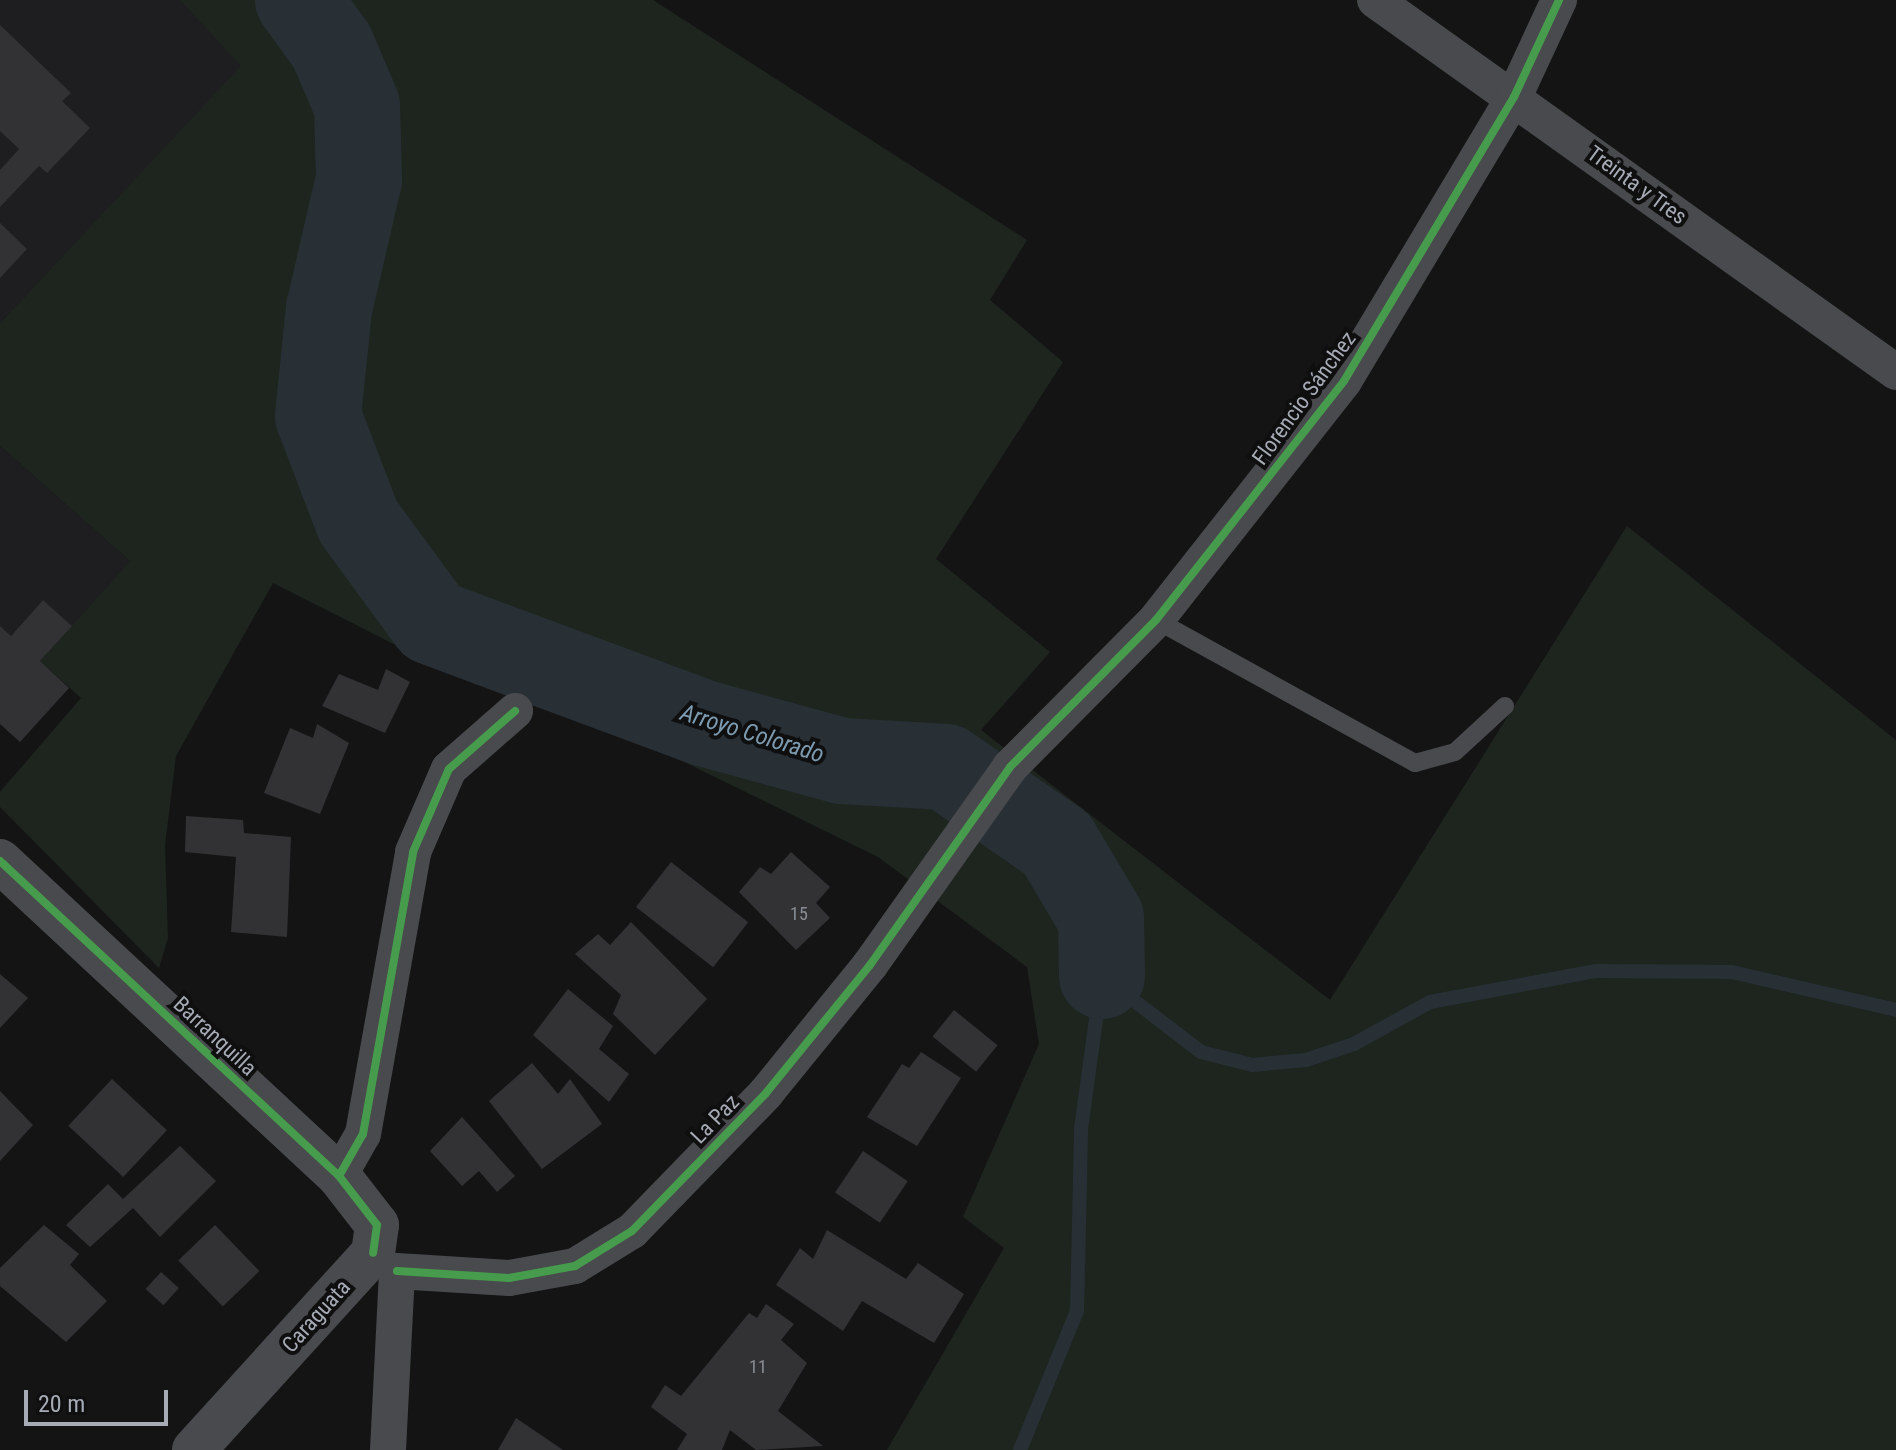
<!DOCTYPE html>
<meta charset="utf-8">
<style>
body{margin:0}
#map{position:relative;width:1896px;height:1450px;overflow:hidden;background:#141415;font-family:"Roboto Condensed",sans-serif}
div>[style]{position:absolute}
.built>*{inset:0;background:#1e1e20}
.green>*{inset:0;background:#1e251f}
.stream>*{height:14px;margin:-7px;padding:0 7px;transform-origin:7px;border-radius:7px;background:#283036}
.river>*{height:86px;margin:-43px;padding:0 43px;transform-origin:43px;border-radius:43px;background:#283036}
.building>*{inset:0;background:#323234;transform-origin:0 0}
.service>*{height:18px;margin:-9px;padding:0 9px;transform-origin:9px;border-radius:9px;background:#494a4d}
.minor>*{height:36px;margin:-18px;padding:0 18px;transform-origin:18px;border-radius:18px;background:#494a4d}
.tertiary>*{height:44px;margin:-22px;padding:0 22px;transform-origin:22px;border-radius:22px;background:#494a4d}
.cycleway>*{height:8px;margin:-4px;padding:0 4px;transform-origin:4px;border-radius:4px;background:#469c4c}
span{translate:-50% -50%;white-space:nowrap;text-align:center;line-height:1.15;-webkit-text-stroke:8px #0f0f10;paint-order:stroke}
.number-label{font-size:18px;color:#898d95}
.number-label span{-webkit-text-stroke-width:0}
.street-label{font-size:22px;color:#a6abb5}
.water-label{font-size:24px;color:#7d9bb0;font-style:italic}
.scale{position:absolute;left:24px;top:1390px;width:144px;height:36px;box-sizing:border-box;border:4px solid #a6abb5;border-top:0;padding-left:10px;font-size:24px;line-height:28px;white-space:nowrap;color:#a6abb5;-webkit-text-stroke:6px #0f0f10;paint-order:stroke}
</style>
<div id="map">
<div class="built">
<i style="clip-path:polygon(0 0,180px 0,242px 66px,0 323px)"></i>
<i style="clip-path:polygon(0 446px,130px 561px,72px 626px,43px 600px,0 648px)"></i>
</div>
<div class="green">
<i style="clip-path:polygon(180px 0,653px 0,1027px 240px,990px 300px,1063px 362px,936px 559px,1050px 652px,981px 730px,1330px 1000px,1627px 526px,1896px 740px,1896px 1450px,887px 1450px,1004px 1248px,963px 1217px,1039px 1044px,1027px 967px,878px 857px,564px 703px,453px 674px,273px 583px,176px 756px,165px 845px,168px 938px,159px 968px,0 807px,0 792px,81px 698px,40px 661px,130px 561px,0 446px,0 323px,241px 66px)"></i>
</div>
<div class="stream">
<i style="left:1020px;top:1450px;width:150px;rotate:-67.7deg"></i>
<i style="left:1077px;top:1311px;width:182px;rotate:-88.7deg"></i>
<i style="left:1081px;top:1129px;width:154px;rotate:-82.2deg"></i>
<i style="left:1102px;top:976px;width:125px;rotate:37.5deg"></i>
<i style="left:1201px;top:1052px;width:53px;rotate:14.3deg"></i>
<i style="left:1252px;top:1065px;width:54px;rotate:-5.3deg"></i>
<i style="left:1306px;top:1060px;width:51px;rotate:-18.4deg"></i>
<i style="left:1354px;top:1044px;width:87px;rotate:-28.9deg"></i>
<i style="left:1430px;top:1002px;width:169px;rotate:-10.6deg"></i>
<i style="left:1596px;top:971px;width:136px;rotate:0.4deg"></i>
<i style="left:1732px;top:972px;width:168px;rotate:13deg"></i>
</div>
<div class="river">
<i style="left:298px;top:0;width:58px;rotate:54.1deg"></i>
<i style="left:332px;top:47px;width:64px;rotate:67deg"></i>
<i style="left:357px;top:106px;width:73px;rotate:88.4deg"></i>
<i style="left:359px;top:179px;width:133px;rotate:103deg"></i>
<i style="left:329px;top:309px;width:108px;rotate:95.9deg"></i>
<i style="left:318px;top:416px;width:112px;rotate:69.1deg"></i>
<i style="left:358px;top:521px;width:125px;rotate:53.8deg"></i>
<i style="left:432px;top:622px;width:293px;rotate:20.4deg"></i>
<i style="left:707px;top:724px;width:140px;rotate:15.3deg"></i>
<i style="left:842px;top:761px;width:104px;rotate:3.3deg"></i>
<i style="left:946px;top:767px;width:135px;rotate:34.7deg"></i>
<i style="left:1057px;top:844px;width:86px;rotate:59.3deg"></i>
<i style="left:1101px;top:918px;width:58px;rotate:89deg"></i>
</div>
<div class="building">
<i style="clip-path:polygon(0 25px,71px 93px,62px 101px,90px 128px,47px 173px,39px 166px,0 207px,0 170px,19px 149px,0 131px)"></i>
<i style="clip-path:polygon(0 223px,27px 249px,0 278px)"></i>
<i style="clip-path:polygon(43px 600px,72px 626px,40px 661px,69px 688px,20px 742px,0 724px,0 626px,11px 636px)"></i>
<i style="clip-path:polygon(386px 669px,410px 682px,385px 733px,322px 706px,339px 674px,378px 690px)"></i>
<i style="clip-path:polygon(317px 724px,349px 743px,320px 814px,264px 793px,290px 728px,313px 738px)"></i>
<i style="clip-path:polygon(186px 816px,243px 820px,244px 833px,291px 837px,287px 937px,231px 932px,236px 857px,185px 852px)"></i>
<i style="clip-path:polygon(791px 852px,830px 887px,816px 903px,830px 918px,796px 950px,739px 892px,760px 867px,771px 874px)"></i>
<i style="left:671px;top:862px;width:98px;height:57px;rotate:38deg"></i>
<i style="clip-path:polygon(631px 922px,707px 999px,655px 1055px,613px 1014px,621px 995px,575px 954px,598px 934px,610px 945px)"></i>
<i style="clip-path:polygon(0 974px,28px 998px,0 1028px)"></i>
<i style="clip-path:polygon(568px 989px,613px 1026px,599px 1049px,629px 1074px,609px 1102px,533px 1035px)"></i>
<i style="left:954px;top:1010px;width:56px;height:34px;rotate:39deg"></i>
<i style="clip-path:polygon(921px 1052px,961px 1078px,917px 1146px,867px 1117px,902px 1064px,909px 1068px)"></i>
<i style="clip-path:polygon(532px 1063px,558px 1094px,570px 1079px,602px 1124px,542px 1169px,489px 1101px)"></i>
<i style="left:112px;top:1079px;width:75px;height:64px;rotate:43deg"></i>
<i style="clip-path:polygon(0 1091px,33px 1125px,0 1161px)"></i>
<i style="clip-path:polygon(462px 1117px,515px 1176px,497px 1192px,479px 1171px,462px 1186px,430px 1151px)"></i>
<i style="clip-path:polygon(180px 1146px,216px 1181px,160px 1237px,133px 1208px,90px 1247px,66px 1225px,108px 1184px,123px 1199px)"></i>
<i style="left:863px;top:1151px;width:54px;height:50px;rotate:34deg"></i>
<i style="clip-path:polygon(44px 1225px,79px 1254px,70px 1265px,107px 1301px,66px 1342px,0 1286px,0 1268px)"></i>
<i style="left:215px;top:1225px;width:64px;height:51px;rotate:46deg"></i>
<i style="clip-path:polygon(827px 1230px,906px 1279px,918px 1263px,964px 1294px,934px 1343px,862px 1301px,843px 1331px,776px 1285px,800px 1248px,813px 1259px)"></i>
<i style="left:161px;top:1272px;width:24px;height:23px;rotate:42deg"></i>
<i style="clip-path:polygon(766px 1304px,794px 1324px,781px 1340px,807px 1363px,778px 1411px,823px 1446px,756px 1450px,730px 1430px,722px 1450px,677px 1450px,687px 1434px,651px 1407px,665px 1385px,681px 1396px,749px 1313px,757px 1318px)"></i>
<i style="clip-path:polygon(516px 1418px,563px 1450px,498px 1450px)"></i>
</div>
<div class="service">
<i style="left:1156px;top:620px;width:296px;rotate:28.9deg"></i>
<i style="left:1415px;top:763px;width:41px;rotate:-15.4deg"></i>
<i style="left:1455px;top:752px;width:68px;rotate:-42.6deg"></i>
</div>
<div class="minor">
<i style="left:1375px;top:0;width:640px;rotate:35.53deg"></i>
<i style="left:339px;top:1176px;width:48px;rotate:-60.3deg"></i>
<i style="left:363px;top:1134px;width:286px;rotate:-79.9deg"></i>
<i style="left:413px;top:852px;width:90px;rotate:-66.6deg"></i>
<i style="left:449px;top:769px;width:88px;rotate:-41.3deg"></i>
<i style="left:397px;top:1271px;width:112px;rotate:3.6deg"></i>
<i style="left:509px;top:1278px;width:67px;rotate:-10.3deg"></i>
<i style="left:575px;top:1266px;width:67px;rotate:-31.6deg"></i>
<i style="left:632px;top:1231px;width:192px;rotate:-45.8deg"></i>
<i style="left:766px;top:1093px;width:165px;rotate:-50.9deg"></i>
<i style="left:870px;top:965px;width:242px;rotate:-54.7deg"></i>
<i style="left:1010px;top:767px;width:207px;rotate:-45.2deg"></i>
<i style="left:1156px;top:620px;width:304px;rotate:-51.8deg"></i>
<i style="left:1344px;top:381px;width:331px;rotate:-59.1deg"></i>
<i style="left:1514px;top:97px;width:107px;rotate:-65.1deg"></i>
<i style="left:388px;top:1450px;width:179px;rotate:-87.1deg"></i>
</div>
<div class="tertiary">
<i style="left:0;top:861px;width:463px;rotate:42.9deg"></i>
<i style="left:339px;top:1176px;width:62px;rotate:52.2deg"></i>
<i style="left:377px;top:1225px;width:28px;rotate:98deg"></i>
<i style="left:373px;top:1253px;width:266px;rotate:132.3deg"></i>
</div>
<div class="cycleway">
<i style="left:0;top:861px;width:463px;rotate:42.9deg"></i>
<i style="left:339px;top:1176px;width:62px;rotate:52.2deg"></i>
<i style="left:377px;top:1225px;width:28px;rotate:98deg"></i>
<i style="left:339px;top:1176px;width:48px;rotate:-60.3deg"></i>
<i style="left:363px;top:1134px;width:286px;rotate:-79.9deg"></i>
<i style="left:413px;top:852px;width:90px;rotate:-66.6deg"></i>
<i style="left:449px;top:769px;width:88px;rotate:-41.3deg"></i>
<i style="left:397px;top:1271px;width:112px;rotate:3.6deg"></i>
<i style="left:509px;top:1278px;width:67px;rotate:-10.3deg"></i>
<i style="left:575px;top:1266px;width:67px;rotate:-31.6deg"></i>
<i style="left:632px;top:1231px;width:192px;rotate:-45.8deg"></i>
<i style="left:766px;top:1093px;width:165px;rotate:-50.9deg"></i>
<i style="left:870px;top:965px;width:242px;rotate:-54.7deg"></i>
<i style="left:1010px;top:767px;width:207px;rotate:-45.2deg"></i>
<i style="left:1156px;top:620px;width:304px;rotate:-51.8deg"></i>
<i style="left:1344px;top:381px;width:331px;rotate:-59.1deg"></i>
<i style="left:1514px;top:97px;width:107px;rotate:-65.1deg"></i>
</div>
<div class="number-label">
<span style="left:799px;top:914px">15</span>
<span style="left:758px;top:1367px">11</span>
</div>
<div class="street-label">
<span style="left:1637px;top:185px;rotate:36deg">Treinta y Tres</span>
<span style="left:1304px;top:398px;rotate:-54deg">Florencio Sánchez</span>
<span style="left:215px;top:1036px;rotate:43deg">Barranquilla</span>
<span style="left:715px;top:1119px;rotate:-46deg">La Paz</span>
<span style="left:316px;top:1316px;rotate:-48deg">Caraguata</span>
</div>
<div class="water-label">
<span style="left:752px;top:734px;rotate:17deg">Arroyo Colorado</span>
</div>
<div class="scale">20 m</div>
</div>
